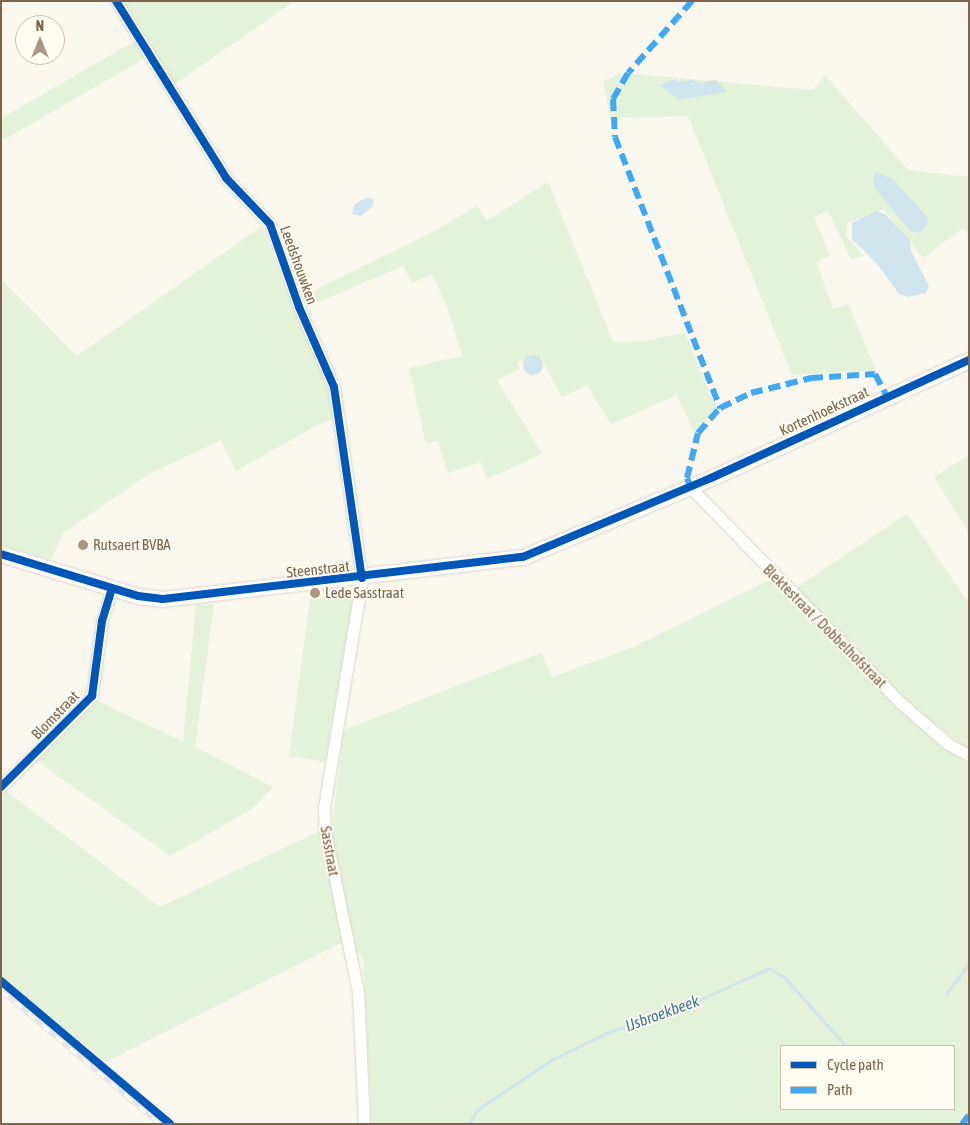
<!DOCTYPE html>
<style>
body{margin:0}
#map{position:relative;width:970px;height:1125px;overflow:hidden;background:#faf7ee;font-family:"Asap Condensed",sans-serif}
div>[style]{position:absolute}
.green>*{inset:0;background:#e3f2d8;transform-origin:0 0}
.water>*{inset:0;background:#cfe4ec}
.round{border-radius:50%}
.stream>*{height:3px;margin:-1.5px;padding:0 1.5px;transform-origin:1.5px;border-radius:1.5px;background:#cfe4ec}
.roads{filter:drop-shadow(0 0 1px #dad4cc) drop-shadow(0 0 1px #dad4cc)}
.minor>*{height:11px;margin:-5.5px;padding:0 5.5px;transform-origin:5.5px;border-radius:5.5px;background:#fefefc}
.tertiary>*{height:15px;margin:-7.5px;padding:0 7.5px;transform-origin:7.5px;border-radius:7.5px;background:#fefefc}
.rail>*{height:5px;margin-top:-2.5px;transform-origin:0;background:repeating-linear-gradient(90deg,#fffcf2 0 9px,#e7e3e6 0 18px);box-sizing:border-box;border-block:1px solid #e7e3e6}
.quiet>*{height:6px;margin-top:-3px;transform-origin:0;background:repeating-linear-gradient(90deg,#3fa9f5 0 12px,transparent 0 18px)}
.cycleway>*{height:8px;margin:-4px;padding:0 4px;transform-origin:4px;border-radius:4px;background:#0057b8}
.dots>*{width:14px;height:14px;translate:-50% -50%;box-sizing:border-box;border:2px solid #fffcf2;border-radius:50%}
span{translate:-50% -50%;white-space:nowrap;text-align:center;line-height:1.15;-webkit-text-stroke:4px #fffcf2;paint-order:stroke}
.street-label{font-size:15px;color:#7d644a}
.poi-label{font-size:15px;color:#7d644a}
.left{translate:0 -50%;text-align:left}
.water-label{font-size:16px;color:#417792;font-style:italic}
.frame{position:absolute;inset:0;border:2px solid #7d644a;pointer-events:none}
.legend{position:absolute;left:780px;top:1045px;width:175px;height:65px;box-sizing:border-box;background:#fffcf2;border:1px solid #cbbfaf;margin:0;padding:6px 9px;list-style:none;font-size:15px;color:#7d644a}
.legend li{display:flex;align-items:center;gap:10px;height:25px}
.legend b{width:25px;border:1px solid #cbbfaf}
.north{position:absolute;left:15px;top:15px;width:50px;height:50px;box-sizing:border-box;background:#fffcf2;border:1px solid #cbbfaf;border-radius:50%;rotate:0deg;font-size:14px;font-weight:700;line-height:20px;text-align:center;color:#7d644a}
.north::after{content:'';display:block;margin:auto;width:18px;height:22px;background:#a99783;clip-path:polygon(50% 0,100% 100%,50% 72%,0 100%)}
</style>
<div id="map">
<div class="green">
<i style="clip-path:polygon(124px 1px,294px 1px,175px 84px)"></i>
<i style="left:135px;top:41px;width:20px;height:163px;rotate:60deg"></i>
<i style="clip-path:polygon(622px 73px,813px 90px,825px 75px,908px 170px,969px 177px,969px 235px,963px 228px,923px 258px,883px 209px,847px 223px,846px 236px,864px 256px,851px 259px,828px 211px,814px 217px,830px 256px,816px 261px,833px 309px,848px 304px,876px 370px,792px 375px,688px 116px,610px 118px,603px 81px)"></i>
<i style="clip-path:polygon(548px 182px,613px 342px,644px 341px,685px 333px,718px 412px,706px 421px,699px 435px,695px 435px,677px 395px,611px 424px,587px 385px,562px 397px,541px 358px,517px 362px,520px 369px,497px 380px,542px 454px,487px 479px,481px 462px,448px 473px,438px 441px,426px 444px,409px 368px,462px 356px,448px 309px,432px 274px,412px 283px,403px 266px,307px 307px,302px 296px,433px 232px,477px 206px,487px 221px)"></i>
<i style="clip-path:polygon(262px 226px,297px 318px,325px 378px,335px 418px,319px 424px,236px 471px,221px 440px,149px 474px,63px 533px,51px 560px,1px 545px,1px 279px,77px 356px)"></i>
<i style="clip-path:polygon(969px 455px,969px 533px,934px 477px)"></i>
<i style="clip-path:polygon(907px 514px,966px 599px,969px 598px,969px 750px,913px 707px,796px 588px)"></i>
<i style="clip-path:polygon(evenodd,770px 580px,895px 705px,942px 747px,969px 764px,969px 1115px,963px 1124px,372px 1124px,363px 957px,340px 943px,106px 1062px,1px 978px,1px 794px,6px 791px,160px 907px,332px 825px,344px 730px,541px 653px,552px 677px,631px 648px,770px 580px,781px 1046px,954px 1046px,954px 1109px,781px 1109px,781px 1046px)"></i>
<i style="clip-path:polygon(354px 590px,325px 762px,289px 756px,310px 599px,324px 597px,329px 592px)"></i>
<i style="clip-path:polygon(214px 604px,195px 747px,273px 787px,252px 809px,170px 856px,37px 761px,98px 701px,183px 742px,196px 605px)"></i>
</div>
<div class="water">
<i style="clip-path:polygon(676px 79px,677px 82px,692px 80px,701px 83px,716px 80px,727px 92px,679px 100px,660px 85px)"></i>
<i style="clip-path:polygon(875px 172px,893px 179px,927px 217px,928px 223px,919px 233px,910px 231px,874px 187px)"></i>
<i style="clip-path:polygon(365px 198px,374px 199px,373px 206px,361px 216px,352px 214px,354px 205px)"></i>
<i style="clip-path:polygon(876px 211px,886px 215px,910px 240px,911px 251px,929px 286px,926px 293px,908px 297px,899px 294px,878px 265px,852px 239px,852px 223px)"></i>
<i class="round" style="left:523px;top:355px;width:20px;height:20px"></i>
</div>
<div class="stream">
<i style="left:946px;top:994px;width:38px;rotate:-53deg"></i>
<i style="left:468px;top:1124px;width:18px;rotate:-56deg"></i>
<i style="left:478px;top:1109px;width:90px;rotate:-33.7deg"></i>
<i style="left:553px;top:1059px;width:64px;rotate:-25.8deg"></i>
<i style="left:611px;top:1031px;width:69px;rotate:-17.7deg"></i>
<i style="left:677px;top:1010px;width:101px;rotate:-24.5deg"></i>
<i style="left:769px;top:968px;width:17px;rotate:31deg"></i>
<i style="left:784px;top:977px;width:93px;rotate:48.1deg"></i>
</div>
<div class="roads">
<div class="minor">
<i style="left:116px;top:1px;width:208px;rotate:58.1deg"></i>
<i style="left:226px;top:178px;width:64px;rotate:46.3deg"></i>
<i style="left:270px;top:224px;width:88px;rotate:70.7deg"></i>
<i style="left:299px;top:307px;width:87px;rotate:66.4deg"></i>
<i style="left:334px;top:387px;width:193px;rotate:81.7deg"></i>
<i style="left:362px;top:578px;width:233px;rotate:99.4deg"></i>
<i style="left:324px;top:808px;width:23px;rotate:88deg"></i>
<i style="left:325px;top:831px;width:164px;rotate:78.4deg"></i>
<i style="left:358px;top:992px;width:132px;rotate:87.4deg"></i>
<i style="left:690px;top:487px;width:302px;rotate:45.7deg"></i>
<i style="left:901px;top:703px;width:62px;rotate:41.1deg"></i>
<i style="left:948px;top:744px;width:24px;rotate:28deg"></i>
<i style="left:1px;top:787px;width:129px;rotate:-45deg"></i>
<i style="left:92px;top:696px;width:76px;rotate:-82.4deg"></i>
<i style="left:102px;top:621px;width:34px;rotate:-73deg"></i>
</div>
<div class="tertiary">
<i style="left:1px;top:554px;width:143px;rotate:17deg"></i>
<i style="left:138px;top:596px;width:25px;rotate:7deg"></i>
<i style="left:163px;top:599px;width:362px;rotate:-6.7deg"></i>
<i style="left:523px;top:557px;width:204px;rotate:-22.8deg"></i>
<i style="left:711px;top:478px;width:284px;rotate:-24.6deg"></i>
</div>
</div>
<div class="rail">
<i style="left:1px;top:990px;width:208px;rotate:40.1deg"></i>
</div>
<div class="quiet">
<i style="left:692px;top:1px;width:96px;rotate:131.6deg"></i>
<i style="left:628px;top:73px;width:30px;rotate:120deg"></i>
<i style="left:613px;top:99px;width:38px;rotate:87deg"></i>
<i style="left:615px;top:137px;width:291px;rotate:68.8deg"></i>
<i style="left:690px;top:487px;width:9px;rotate:-108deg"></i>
<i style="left:687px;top:478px;width:46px;rotate:-76.3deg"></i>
<i style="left:698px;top:433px;width:33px;rotate:-49deg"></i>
<i style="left:720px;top:408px;width:34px;rotate:-26deg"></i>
<i style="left:751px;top:393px;width:62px;rotate:-14deg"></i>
<i style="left:811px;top:378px;width:64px;rotate:-3.6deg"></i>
<i style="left:875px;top:374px;width:26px;rotate:62deg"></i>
<i style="left:962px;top:1124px;width:11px;rotate:-52deg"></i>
</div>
<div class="cycleway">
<i style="left:116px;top:1px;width:208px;rotate:58.1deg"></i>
<i style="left:226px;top:178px;width:64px;rotate:46.3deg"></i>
<i style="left:270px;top:224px;width:88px;rotate:70.7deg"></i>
<i style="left:299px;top:307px;width:87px;rotate:66.4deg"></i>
<i style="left:334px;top:387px;width:193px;rotate:81.7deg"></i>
<i style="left:1px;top:554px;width:143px;rotate:17deg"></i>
<i style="left:138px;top:596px;width:25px;rotate:7deg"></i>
<i style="left:163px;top:599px;width:362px;rotate:-6.7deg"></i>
<i style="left:523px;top:557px;width:204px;rotate:-22.8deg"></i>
<i style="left:711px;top:478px;width:284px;rotate:-24.6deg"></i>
<i style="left:1px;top:787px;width:129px;rotate:-45deg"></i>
<i style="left:92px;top:696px;width:76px;rotate:-82.4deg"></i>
<i style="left:102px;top:621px;width:34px;rotate:-73deg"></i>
<i style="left:1px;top:981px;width:221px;rotate:40.2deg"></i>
</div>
<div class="dots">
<i style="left:83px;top:545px;background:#a99783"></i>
<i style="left:315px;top:593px;background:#a99783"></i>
</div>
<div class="street-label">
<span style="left:299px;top:265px;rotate:70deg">Leedshouwken</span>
<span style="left:824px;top:411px;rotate:-25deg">Kortenhoekstraat</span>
<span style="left:318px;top:569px;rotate:-6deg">Steenstraat</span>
<span style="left:825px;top:626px;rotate:45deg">Blektestraat / Dobbelhofstraat</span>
<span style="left:55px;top:715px;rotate:-46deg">Blomstraat</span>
<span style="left:330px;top:851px;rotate:80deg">Sasstraat</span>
</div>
<div class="poi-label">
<span class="left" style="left:93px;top:545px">Rutsaert BVBA</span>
<span class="left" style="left:325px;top:593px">Lede Sasstraat</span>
</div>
<div class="water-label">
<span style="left:662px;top:1013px;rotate:-20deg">IJsbroekbeek</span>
</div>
<div class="frame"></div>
<ul class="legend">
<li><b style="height:6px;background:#0057b8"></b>Cycle path</li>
<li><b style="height:6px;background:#3fa9f5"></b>Path</li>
</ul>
<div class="north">N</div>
</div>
